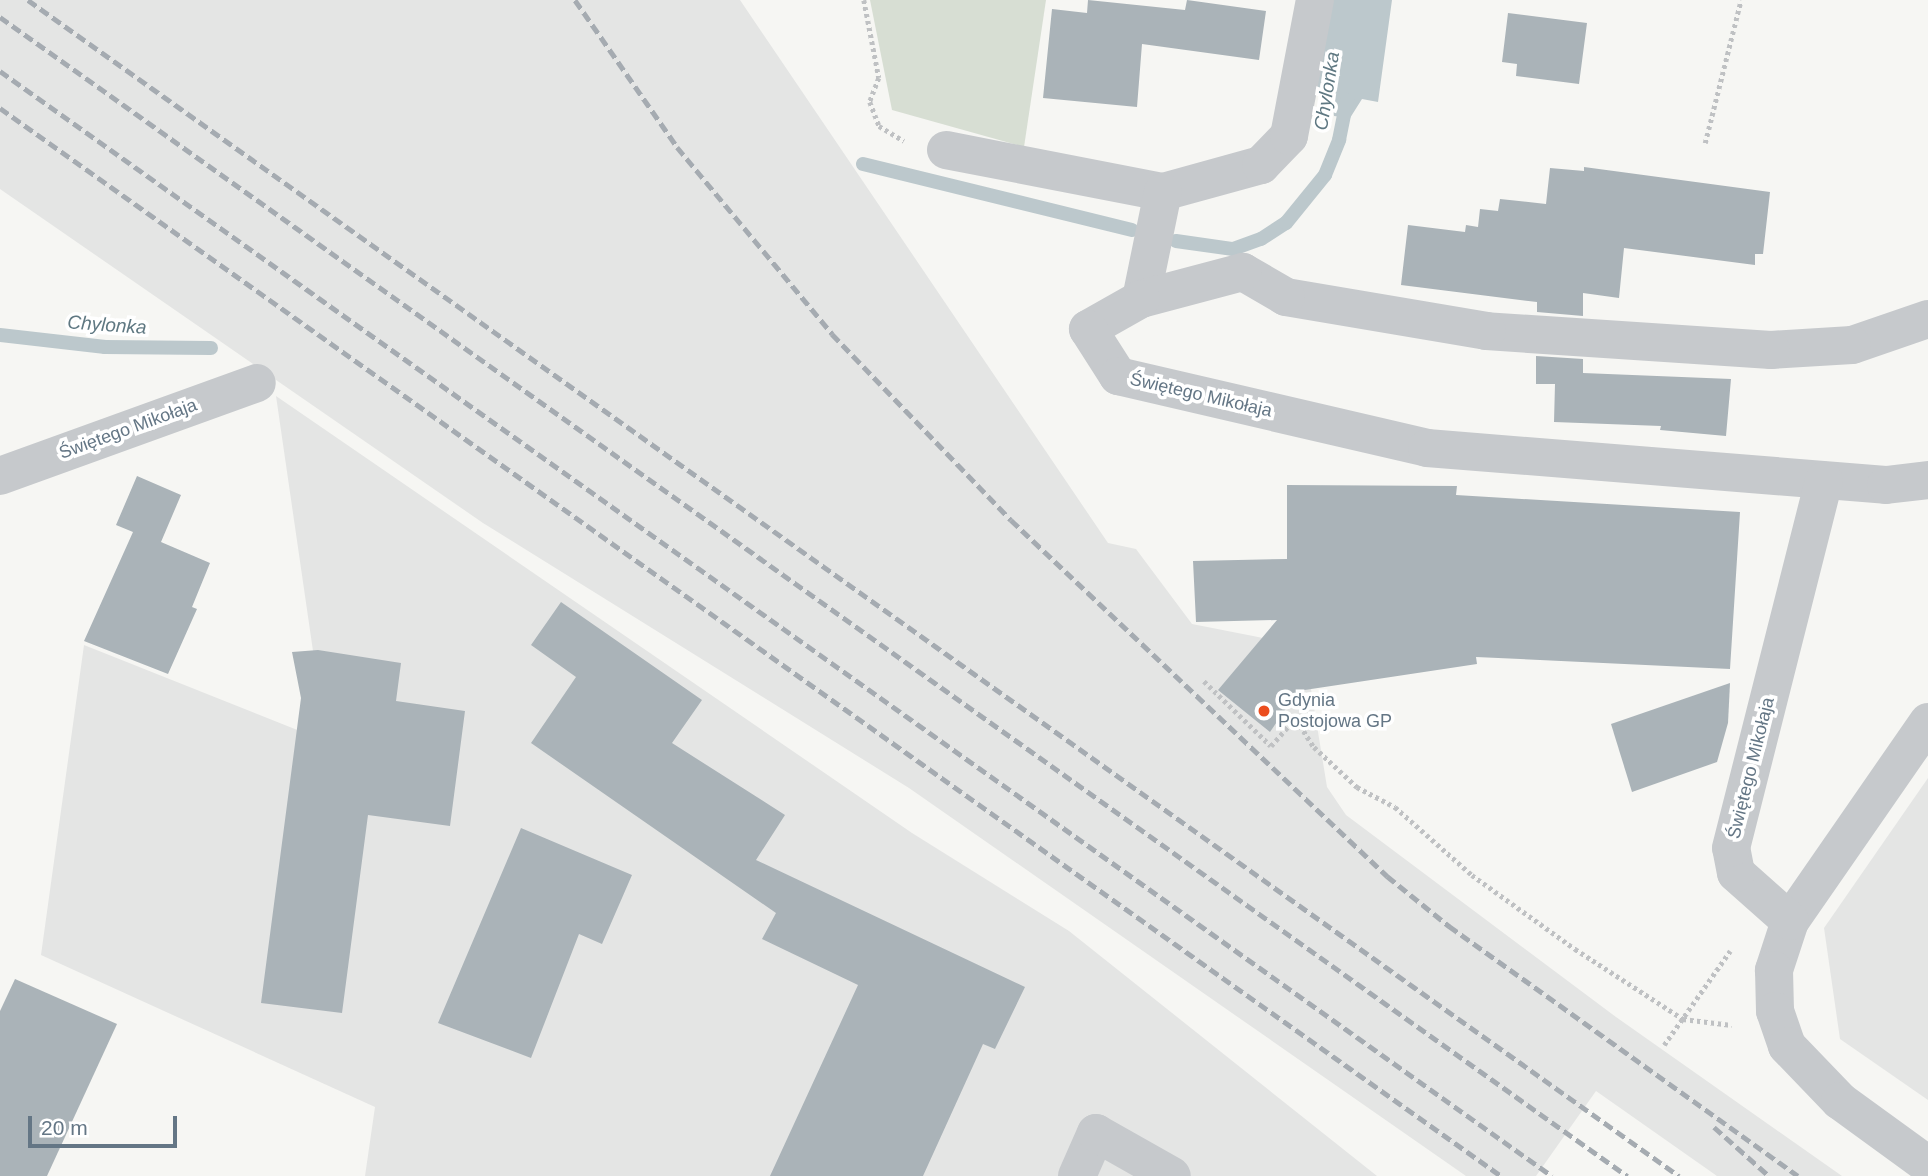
<!DOCTYPE html>
<meta charset="utf-8">
<style>
body{margin:0}
#map{position:relative;width:1928px;height:1176px;overflow:hidden;background:#f6f6f3;font-family:Helvetica,sans-serif}
div>[style]{position:absolute}
.built>*{inset:0;background:#e4e5e4}
.green>*{inset:0;background:#d7ded3}
.water>*{inset:0;background:#bcc8cc}
.stream>*{height:14px;margin:-7px;padding:0 7px;transform-origin:7px;border-radius:7px;background:#bcc8cc}
.building>*{inset:0;background:#aab3b8}
.path>*{height:4.5px;margin-top:-2.25px;transform-origin:0;background:repeating-linear-gradient(90deg,#bfc1c3 0 3.5px,transparent 0 7px)}
.minor>*{height:38px;margin:-19px;padding:0 19px;transform-origin:19px;border-radius:19px;background:#c6c9cc}
.rail>*{height:5px;margin-top:-2.5px;transform-origin:0;background:repeating-linear-gradient(90deg,#a5abb1 0 10px,transparent 0 15px)}
.dots>*{width:19px;height:19px;translate:-50% -50%;box-sizing:border-box;border:4px solid #fff;border-radius:50%}
span{translate:-50% -50%;white-space:nowrap;text-align:center;line-height:1.15;-webkit-text-stroke:7px #fff;paint-order:stroke}
.street-label{font-size:18px;color:#647685}
.poi-label{font-size:18px;color:#647685}
.left{translate:0 -50%;text-align:left}
.water-label{font-size:19px;color:#5f7882;font-style:italic}
.scale{position:absolute;left:28px;top:1116px;width:149px;height:32px;box-sizing:border-box;border:4px solid #647685;border-top:0;padding-left:9px;font-size:21px;line-height:24px;white-space:nowrap;color:#647685;-webkit-text-stroke:5px #fff;paint-order:stroke}
</style>
<div id="map">
<div class="built">
<i style="clip-path:polygon(0 0,740px 0,1108px 543px,1136px 549px,1192px 624px,1304px 646px,1327px 787px,1346px 815px,1616px 1017px,1842px 1176px,1717px 1176px,1596px 1091px,1536px 1176px,1466px 1176px,909px 788px,483px 523px,0 189px)"></i>
<i style="clip-path:polygon(276px 396px,912px 833px,1069px 931px,1377px 1176px,365px 1176px,375px 1107px,41px 955px,84px 645px,315px 737px,313px 651px)"></i>
<i style="clip-path:polygon(1928px 778px,1928px 1100px,1840px 1039px,1824px 928px)"></i>
</div>
<div class="green">
<i style="clip-path:polygon(870px 0,1046px 0,1024px 147px,892px 110px)"></i>
</div>
<div class="water">
<i style="clip-path:polygon(1329px 0,1392px 0,1378px 102px,1362px 99px,1350px 118px,1334px 116px,1331px 95px,1313px 92px)"></i>
</div>
<div class="stream">
<i style="left:863px;top:164px;width:277px;rotate:13.8deg"></i>
<i style="left:1176px;top:241px;width:58px;rotate:8deg"></i>
<i style="left:1233px;top:249px;width:30px;rotate:-20deg"></i>
<i style="left:1261px;top:239px;width:30px;rotate:-33deg"></i>
<i style="left:1286px;top:223px;width:62px;rotate:-50.9deg"></i>
<i style="left:1325px;top:175px;width:38px;rotate:-68deg"></i>
<i style="left:1339px;top:140px;width:41px;rotate:-78.7deg"></i>
<i style="left:0;top:335px;width:106px;rotate:6.5deg"></i>
<i style="left:105px;top:347px;width:106px;rotate:0.5deg"></i>
</div>
<div class="building">
<i style="clip-path:polygon(1088px 0,1185px 10px,1187px 0,1266px 11px,1259px 60px,1142px 44px,1137px 107px,1043px 98px,1052px 9px,1087px 13px)"></i>
<i style="clip-path:polygon(1508px 13px,1587px 23px,1579px 84px,1516px 76px,1517px 64px,1502px 62px)"></i>
<i style="clip-path:polygon(1584px 167px,1770px 192px,1763px 254px,1755px 254px,1755px 265px,1624px 248px,1619px 298px,1583px 293px,1583px 316px,1537px 312px,1537px 302px,1401px 285px,1408px 225px,1465px 232px,1466px 225px,1478px 227px,1480px 209px,1498px 211px,1500px 199px,1546px 204px,1550px 168px,1584px 171px)"></i>
<i style="clip-path:polygon(1536px 356px,1583px 359px,1583px 373px,1731px 379px,1726px 436px,1660px 430px,1661px 426px,1554px 422px,1555px 384px,1536px 384px)"></i>
<i style="clip-path:polygon(137px 476px,181px 495px,161px 542px,210px 563px,192px 607px,197px 609px,168px 674px,84px 641px,133px 532px,116px 525px)"></i>
<i style="clip-path:polygon(1287px 485px,1457px 486px,1456px 495px,1740px 512px,1730px 669px,1476px 657px,1477px 664px,1298px 691px,1270px 732px,1218px 690px,1277px 620px,1196px 622px,1193px 561px,1287px 559px)"></i>
<i style="clip-path:polygon(561px 602px,702px 700px,672px 743px,785px 815px,756px 860px,1025px 987px,995px 1049px,983px 1044px,923px 1176px,770px 1176px,858px 985px,762px 939px,776px 913px,531px 743px,576px 677px,531px 645px)"></i>
<i style="clip-path:polygon(318px 650px,401px 663px,396px 701px,465px 711px,450px 826px,368px 815px,342px 1013px,261px 1003px,301px 698px,292px 652px)"></i>
<i style="clip-path:polygon(1730px 683px,1728px 723px,1717px 762px,1632px 792px,1611px 724px)"></i>
<i style="clip-path:polygon(521px 828px,632px 875px,602px 944px,579px 934px,531px 1058px,438px 1023px)"></i>
<i style="clip-path:polygon(15px 979px,117px 1024px,47px 1176px,0 1176px,0 1011px)"></i>
</div>
<div class="path">
<i style="left:864px;top:0;width:79px;rotate:79.1deg"></i>
<i style="left:879px;top:78px;width:26px;rotate:111deg"></i>
<i style="left:870px;top:102px;width:26px;rotate:69deg"></i>
<i style="left:879px;top:126px;width:29px;rotate:31deg"></i>
<i style="left:1705px;top:143px;width:147px;rotate:-75.9deg"></i>
<i style="left:1204px;top:681px;width:93px;rotate:44.1deg"></i>
<i style="left:1271px;top:746px;width:28px;rotate:-49deg"></i>
<i style="left:1289px;top:725px;width:11px"></i>
<i style="left:1300px;top:725px;width:26px;rotate:58deg"></i>
<i style="left:1314px;top:747px;width:59px;rotate:42.9deg"></i>
<i style="left:1357px;top:787px;width:43px;rotate:27.8deg"></i>
<i style="left:1395px;top:807px;width:103px;rotate:41.4deg"></i>
<i style="left:1472px;top:875px;width:127px;rotate:35.7deg"></i>
<i style="left:1575px;top:949px;width:129px;rotate:32.9deg"></i>
<i style="left:1683px;top:1019px;width:49px;rotate:7deg"></i>
<i style="left:1664px;top:1045px;width:115px;rotate:-54.9deg"></i>
</div>
<div class="minor">
<i style="left:946px;top:150px;width:221px;rotate:11deg"></i>
<i style="left:1163px;top:192px;width:102px;rotate:-15.4deg"></i>
<i style="left:1261px;top:165px;width:40px;rotate:-46deg"></i>
<i style="left:1289px;top:136px;width:138px;rotate:-79.2deg"></i>
<i style="left:1141px;top:299px;width:109px;rotate:-78.4deg"></i>
<i style="left:1928px;top:319px;width:80px;rotate:161.1deg"></i>
<i style="left:1852px;top:345px;width:81px;rotate:176.5deg"></i>
<i style="left:1771px;top:350px;width:285px;rotate:-176.2deg"></i>
<i style="left:1487px;top:331px;width:204px;rotate:-170.4deg"></i>
<i style="left:1286px;top:297px;width:50px;rotate:-149.8deg"></i>
<i style="left:1243px;top:272px;width:106px;rotate:165.2deg"></i>
<i style="left:1141px;top:299px;width:61px;rotate:150.5deg"></i>
<i style="left:1088px;top:329px;width:56px;rotate:57.4deg"></i>
<i style="left:1118px;top:376px;width:317px;rotate:13.1deg"></i>
<i style="left:1427px;top:448px;width:460px;rotate:4.6deg"></i>
<i style="left:1886px;top:485px;width:42px;rotate:-6.8deg"></i>
<i style="left:0;top:476px;width:273px;rotate:-19.9deg"></i>
<i style="left:1928px;top:722px;width:242px;rotate:124.7deg"></i>
<i style="left:1790px;top:921px;width:52px;rotate:108.1deg"></i>
<i style="left:1774px;top:970px;width:41px;rotate:88.6deg"></i>
<i style="left:1775px;top:1011px;width:37px;rotate:71deg"></i>
<i style="left:1787px;top:1046px;width:76px;rotate:46.1deg"></i>
<i style="left:1840px;top:1101px;width:109px;rotate:36deg"></i>
<i style="left:1790px;top:921px;width:72px;rotate:-138.4deg"></i>
<i style="left:1736px;top:873px;width:25px;rotate:-101deg"></i>
<i style="left:1731px;top:848px;width:379px;rotate:-75.8deg"></i>
<i style="left:1077px;top:1176px;width:47px;rotate:-66.2deg"></i>
<i style="left:1096px;top:1133px;width:87px;rotate:29.5deg"></i>
</div>
<div class="rail">
<i style="left:28px;top:0;width:2027px;rotate:35.46deg"></i>
<i style="left:575px;top:0;width:179px;rotate:55.2deg"></i>
<i style="left:677px;top:147px;width:243px;rotate:50.3deg"></i>
<i style="left:832px;top:334px;width:258px;rotate:46.1deg"></i>
<i style="left:1011px;top:520px;width:518px;rotate:43.43deg"></i>
<i style="left:1387px;top:876px;width:80px;rotate:38.9deg"></i>
<i style="left:1449px;top:926px;width:429px;rotate:35.6deg"></i>
<i style="left:0;top:17px;width:1998px;rotate:35.46deg"></i>
<i style="left:0;top:71px;width:1905px;rotate:35.45deg"></i>
<i style="left:0;top:108px;width:1842px;rotate:35.43deg"></i>
<i style="left:1714px;top:1127px;width:74px;rotate:41.7deg"></i>
</div>
<div class="dots">
<i style="left:1264px;top:711px;background:#eb4d1e"></i>
</div>
<div class="street-label">
<span style="left:1201px;top:395px;rotate:13deg">Świętego Mikołaja</span>
<span style="left:128px;top:429px;rotate:-20deg">Świętego Mikołaja</span>
<span style="left:1751px;top:768px;rotate:-76deg">Świętego Mikołaja</span>
</div>
<div class="poi-label">
<span class="left" style="left:1278px;top:711px">Gdynia<br>Postojowa GP</span>
</div>
<div class="water-label">
<span style="left:1327px;top:91px;rotate:-81deg">Chylonka</span>
<span style="left:107px;top:325px;rotate:4deg">Chylonka</span>
</div>
<div class="scale">20 m</div>
</div>
